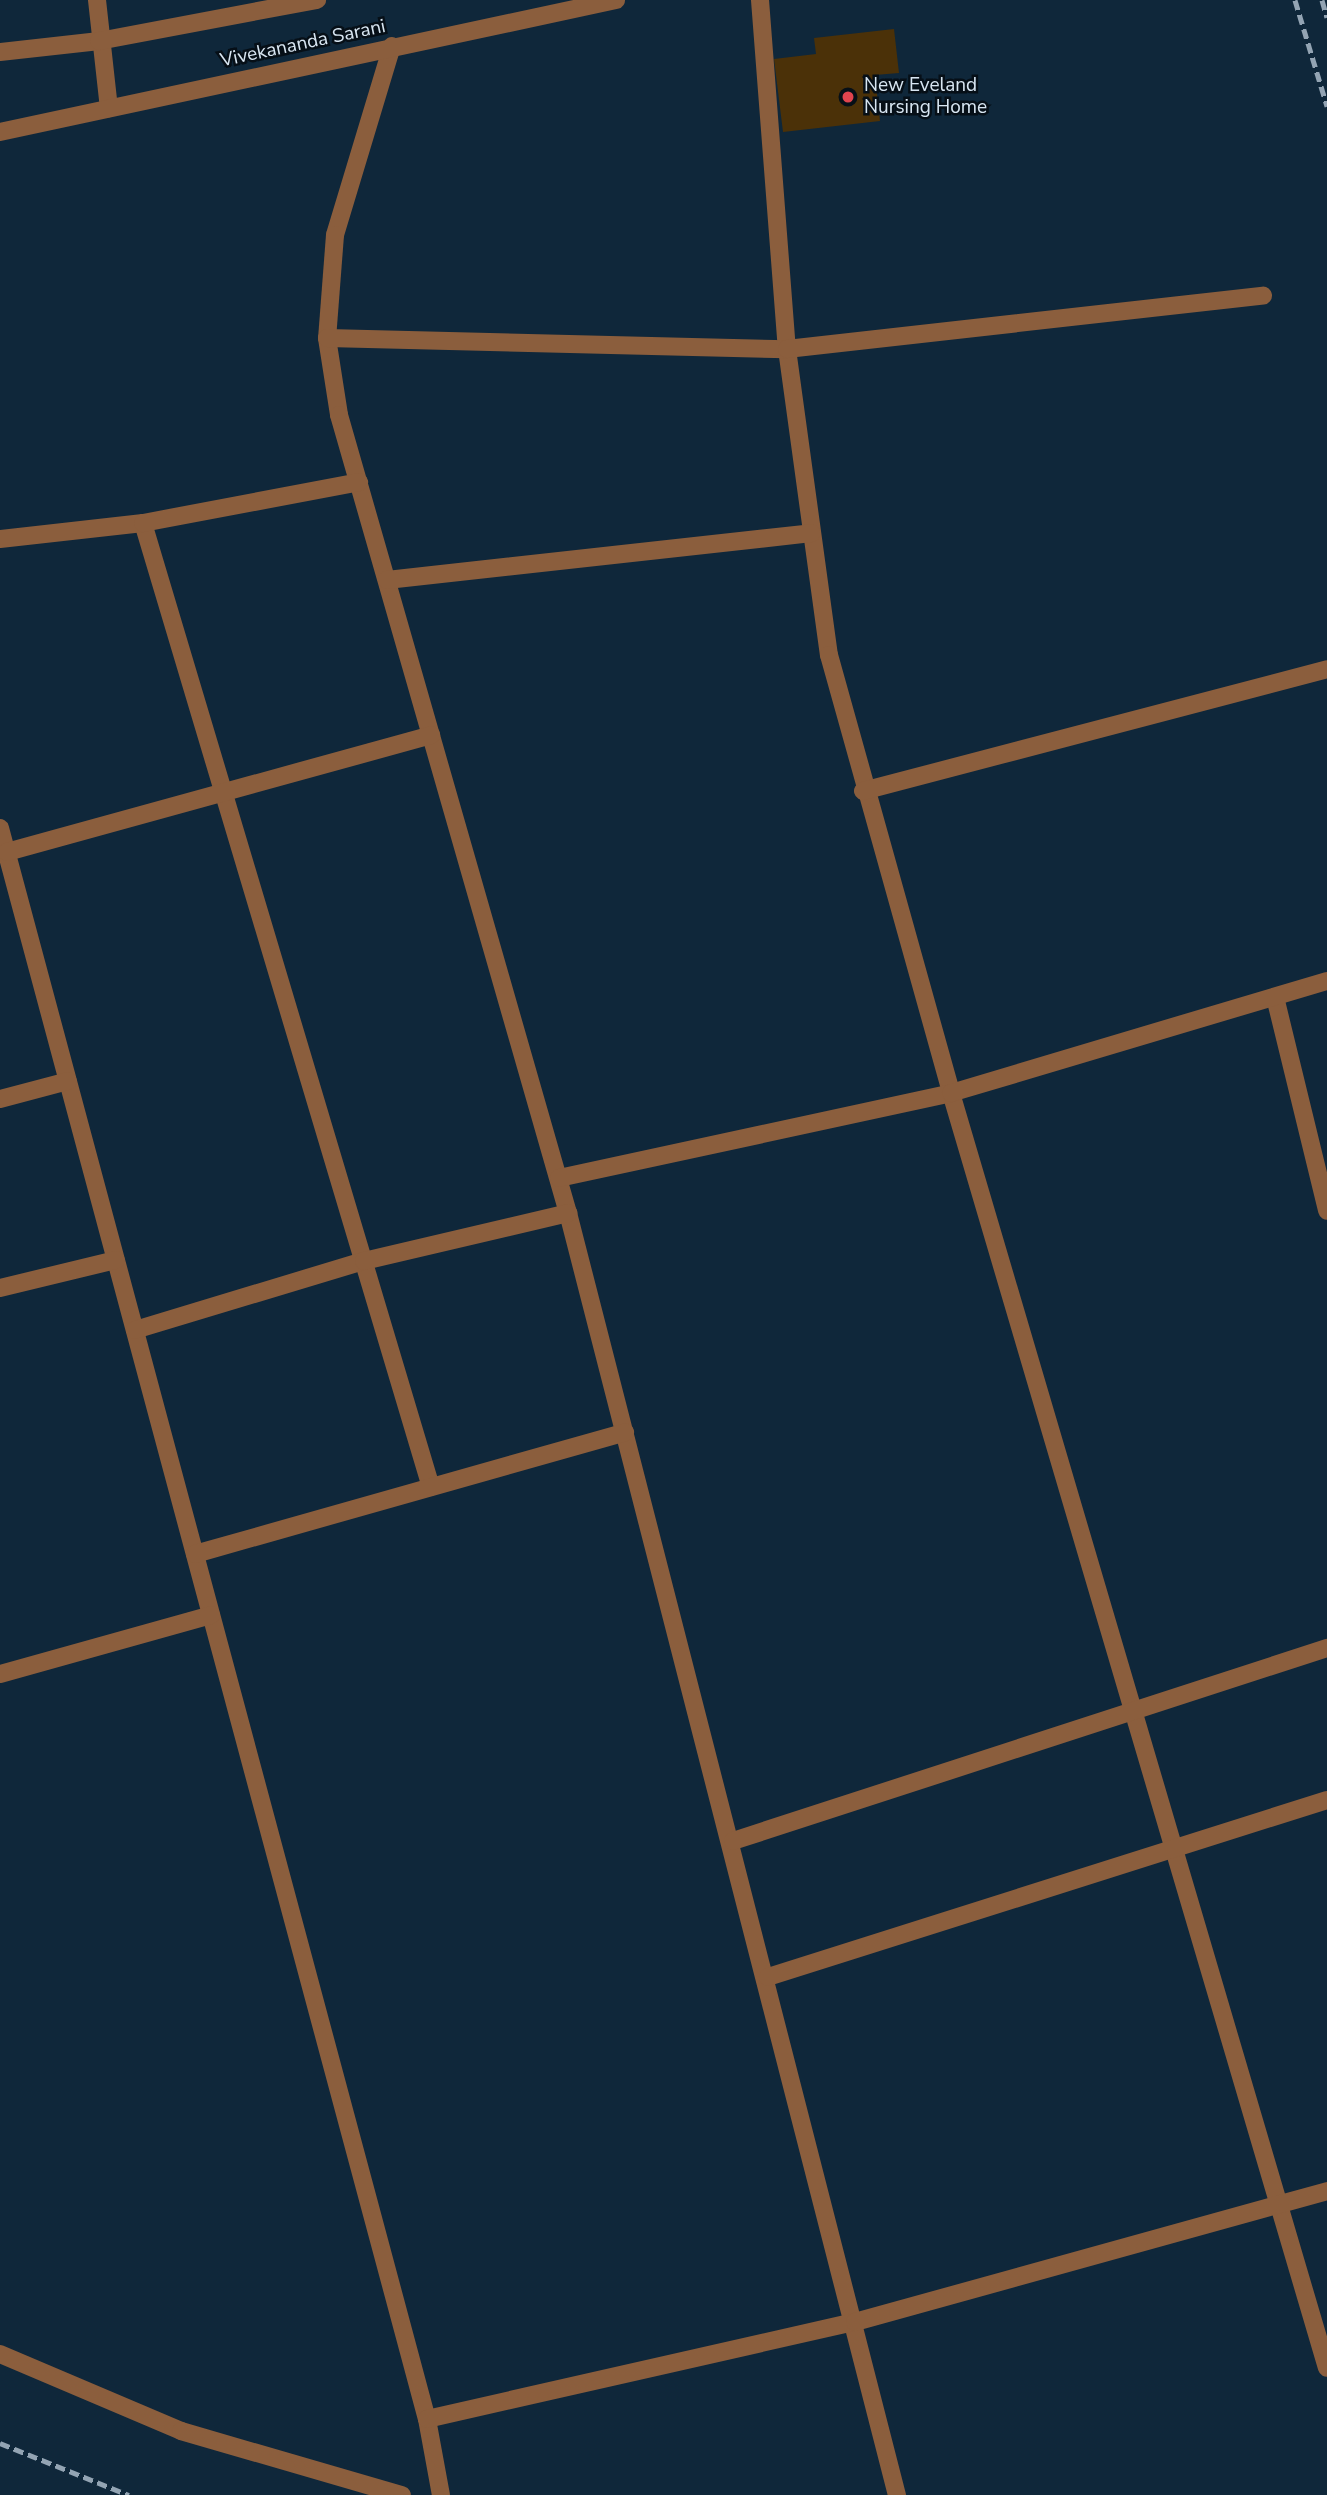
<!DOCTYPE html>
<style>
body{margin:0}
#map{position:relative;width:1327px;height:2495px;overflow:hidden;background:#0f273a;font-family:"Nunito Sans",sans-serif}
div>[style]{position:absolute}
.building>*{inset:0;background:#4b3108}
.minor>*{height:18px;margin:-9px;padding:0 9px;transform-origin:9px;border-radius:9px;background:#8b5e3d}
.tertiary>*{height:18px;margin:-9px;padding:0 9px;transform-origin:9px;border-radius:9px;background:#8b5e3d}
.rail>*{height:5px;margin-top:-2.5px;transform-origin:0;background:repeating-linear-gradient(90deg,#93a4b3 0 10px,transparent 0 15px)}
.dots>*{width:19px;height:19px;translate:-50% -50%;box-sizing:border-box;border:4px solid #060f17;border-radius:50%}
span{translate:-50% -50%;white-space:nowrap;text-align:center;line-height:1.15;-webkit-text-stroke:5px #060f17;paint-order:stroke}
.street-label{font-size:19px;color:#d8e6f2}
.poi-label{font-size:19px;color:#d8e6f2}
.left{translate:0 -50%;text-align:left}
</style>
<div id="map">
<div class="building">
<i style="clip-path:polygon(894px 29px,899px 73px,875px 75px,880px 121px,783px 132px,774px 59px,816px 54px,814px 38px)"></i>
</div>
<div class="minor">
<i style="left:97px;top:0;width:109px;rotate:83.7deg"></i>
<i style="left:760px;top:0;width:350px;rotate:85.6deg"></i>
<i style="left:787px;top:349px;width:309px;rotate:82.2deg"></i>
<i style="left:829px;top:655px;width:455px;rotate:74.4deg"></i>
<i style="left:951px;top:1093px;width:1329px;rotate:73.57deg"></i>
<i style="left:392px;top:46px;width:197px;rotate:106.8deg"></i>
<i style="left:335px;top:235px;width:103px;rotate:94.4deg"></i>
<i style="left:327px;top:338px;width:78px;rotate:81.1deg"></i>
<i style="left:339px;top:415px;width:830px;rotate:73.99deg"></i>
<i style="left:568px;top:1213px;width:1324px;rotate:75.61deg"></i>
<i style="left:327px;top:338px;width:460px;rotate:1.4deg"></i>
<i style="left:787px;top:349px;width:479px;rotate:-6.4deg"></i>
<i style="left:143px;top:523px;width:1006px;rotate:73.37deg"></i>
<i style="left:0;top:539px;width:144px;rotate:-6.4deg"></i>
<i style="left:143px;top:523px;width:220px;rotate:-10.7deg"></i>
<i style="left:387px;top:580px;width:427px;rotate:-6.3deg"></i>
<i style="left:863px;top:791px;width:480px;rotate:-14.7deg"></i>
<i style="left:0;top:828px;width:1647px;rotate:74.98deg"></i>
<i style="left:427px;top:2419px;width:77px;rotate:79.6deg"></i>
<i style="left:7px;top:852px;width:440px;rotate:-15.4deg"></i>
<i style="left:1275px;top:997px;width:220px;rotate:76.3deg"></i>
<i style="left:0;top:1099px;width:70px;rotate:-14.8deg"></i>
<i style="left:559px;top:1178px;width:401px;rotate:-12.2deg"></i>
<i style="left:951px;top:1093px;width:392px;rotate:-16.6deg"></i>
<i style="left:0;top:1288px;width:119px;rotate:-13.6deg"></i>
<i style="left:135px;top:1330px;width:239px;rotate:-16.8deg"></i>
<i style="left:364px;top:1261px;width:210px;rotate:-13.2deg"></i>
<i style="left:195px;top:1554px;width:447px;rotate:-15.8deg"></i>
<i style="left:0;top:1674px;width:219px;rotate:-15.6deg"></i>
<i style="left:733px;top:1841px;width:625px;rotate:-18deg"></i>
<i style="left:768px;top:1977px;width:586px;rotate:-17.57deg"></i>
<i style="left:0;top:2354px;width:197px;rotate:23deg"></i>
<i style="left:181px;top:2431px;width:230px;rotate:16.2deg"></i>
<i style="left:427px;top:2419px;width:439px;rotate:-12.8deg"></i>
<i style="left:855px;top:2322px;width:490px;rotate:-15.5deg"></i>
</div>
<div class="tertiary">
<i style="left:0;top:52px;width:100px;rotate:-6.3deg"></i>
<i style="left:99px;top:41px;width:222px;rotate:-10.7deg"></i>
<i style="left:0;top:132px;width:630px;rotate:-12.09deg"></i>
</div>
<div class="rail">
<i style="left:1295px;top:0;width:111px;rotate:73.2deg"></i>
<i style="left:1322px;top:0;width:18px;rotate:74deg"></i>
<i style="left:0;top:2443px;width:139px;rotate:22deg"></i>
</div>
<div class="dots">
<i style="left:848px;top:97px;background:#e0444e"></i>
</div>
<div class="street-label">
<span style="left:303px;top:44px;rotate:-12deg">Vivekananda Sarani</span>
</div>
<div class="poi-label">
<span class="left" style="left:864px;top:97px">New Eveland<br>Nursing Home</span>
</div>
</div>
